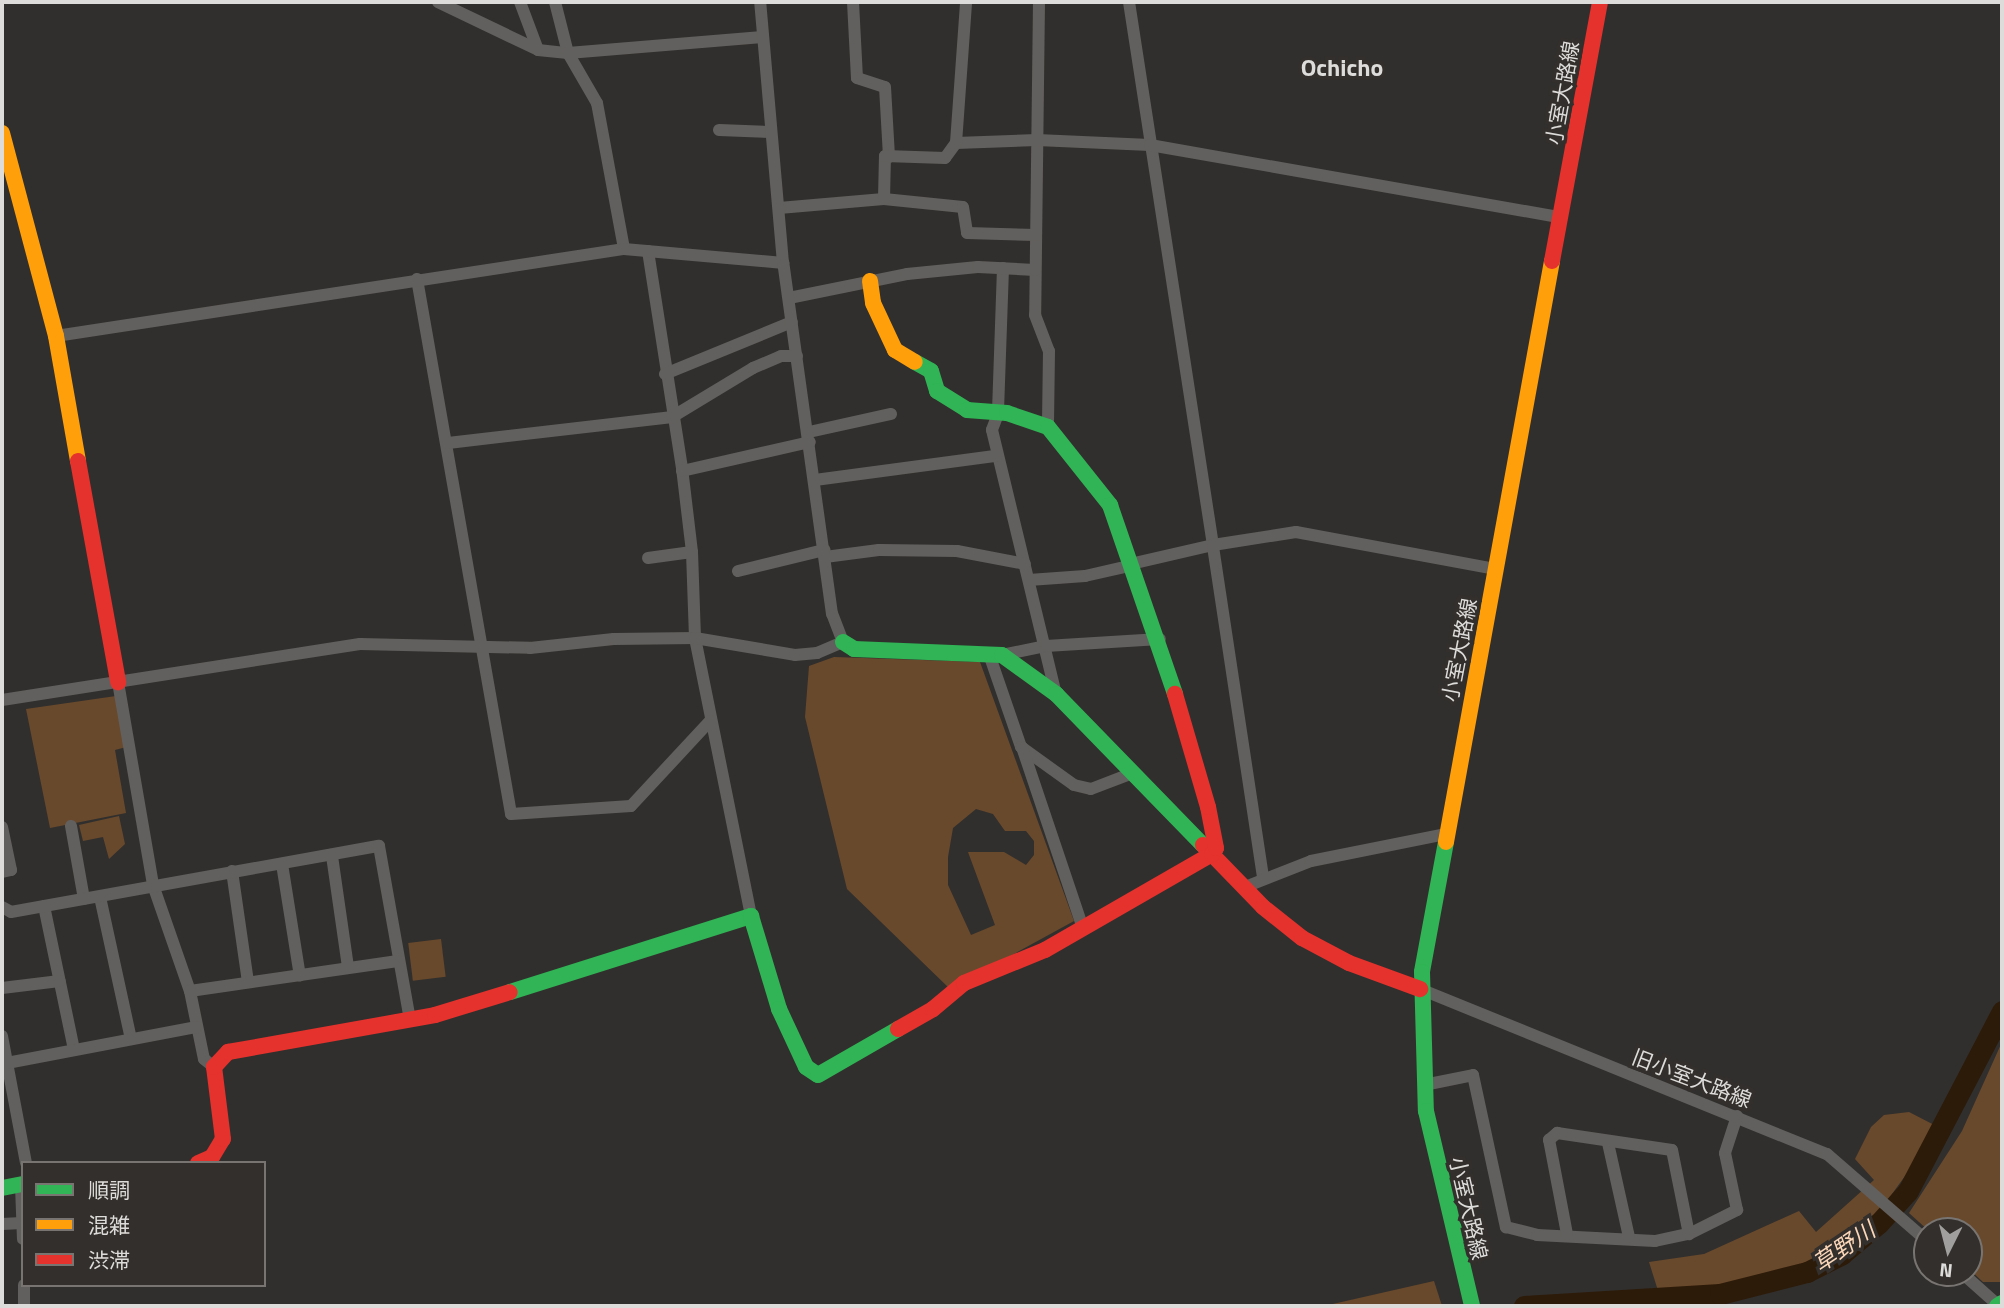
<!DOCTYPE html>
<meta charset="utf-8">
<style>
body{margin:0}
#map{position:relative;width:2004px;height:1308px;overflow:hidden;background:#312f2d;font-family:"Titillium Web","Noto Sans JP",sans-serif}
div>[style]{position:absolute}
.green>*{inset:0;background:#69492c;transform-origin:0 0}
.river>*{height:21px;margin:-10.5px;padding:0 10.5px;transform-origin:10.5px;border-radius:10.5px;background:#2d1b09}
.street>*{height:12px;margin:-6px;padding:0 6px;transform-origin:6px;border-radius:6px;background:#62605e}
.fast>*{height:16px;margin:-8px;padding:0 8px;transform-origin:8px;border-radius:8px;background:#30b455}
.slow>*{height:16px;margin:-8px;padding:0 8px;transform-origin:8px;border-radius:8px;background:#ff9f0a}
.jam>*{height:16px;margin:-8px;padding:0 8px;transform-origin:8px;border-radius:8px;background:#e5322d}
span{translate:-50% -50%;white-space:nowrap;text-align:center;line-height:1.15;-webkit-text-stroke:7px #322f2c;paint-order:stroke}
.street-label{font-size:21px;color:#dedcda}
.water-label{font-size:23px;color:#fbd6b8;font-style:italic}
.quarter-label{font-size:24px;color:#dedcda;font-weight:700}
.frame{position:absolute;inset:0;border:4px solid #dedcda;pointer-events:none}
.legend{position:absolute;left:21px;top:1161px;width:245px;height:126px;box-sizing:border-box;background:#322f2c;border:2px solid #777472;margin:0;padding:9px 12px;list-style:none;font-size:21px;color:#dedcda}
.legend li{display:flex;align-items:center;gap:14px;height:35px}
.legend b{width:35px;border:2px solid #777472}
.north{position:absolute;left:1913px;top:1217px;width:70px;height:70px;box-sizing:border-box;background:#322f2c;border:2px solid #777472;border-radius:50%;rotate:186deg;font-size:19px;font-weight:700;line-height:28px;text-align:center;color:#dedcda}
.north::after{content:'';display:block;margin:auto;width:24px;height:32px;background:#a19f9d;clip-path:polygon(50% 0,100% 100%,50% 72%,0 100%)}
</style>
<div id="map">
<div class="green">
<i style="clip-path:polygon(evenodd,834px 657px,980px 662px,1074px 921px,950px 989px,847px 889px,805px 717px,809px 666px,834px 657px,976px 809px,993px 814px,1005px 831px,1026px 831px,1034px 841px,1034px 855px,1026px 865px,1004px 852px,968px 852px,995px 925px,971px 935px,948px 885px,948px 857px,953px 828px,976px 809px)"></i>
<i style="clip-path:polygon(116px 696px,130px 746px,115px 750px,126px 813px,50px 828px,26px 709px)"></i>
<i style="clip-path:polygon(119px 816px,125px 844px,109px 859px,103px 837px,83px 841px,79px 825px)"></i>
<i style="left:441px;top:939px;width:38px;height:33px;rotate:83deg"></i>
<i style="clip-path:polygon(2002px 1042px,2002px 1282px,1983px 1282px,1969px 1269px,1969px 1231px,1929px 1231px,1909px 1213px,1962px 1131px)"></i>
<i style="clip-path:polygon(1909px 1112px,1940px 1128px,1873px 1220px,1816px 1262px,1751px 1283px,1660px 1297px,1649px 1262px,1704px 1254px,1799px 1211px,1816px 1232px,1874px 1180px,1855px 1159px,1871px 1127px,1884px 1115px)"></i>
<i style="clip-path:polygon(1434px 1281px,1442px 1306px,1324px 1306px)"></i>
</div>
<div class="river">
<i style="left:1524px;top:1306px;width:196px;rotate:-3.5deg"></i>
<i style="left:1720px;top:1294px;width:90px;rotate:-14.2deg"></i>
<i style="left:1807px;top:1272px;width:39px;rotate:-27deg"></i>
<i style="left:1842px;top:1254px;width:48px;rotate:-40deg"></i>
<i style="left:1879px;top:1223px;width:43px;rotate:-47.8deg"></i>
<i style="left:1908px;top:1191px;width:203px;rotate:-62.4deg"></i>
</div>
<div class="street">
<i style="left:438px;top:2px;width:111px;rotate:25.6deg"></i>
<i style="left:538px;top:50px;width:30px;rotate:6deg"></i>
<i style="left:568px;top:53px;width:195px;rotate:-4.7deg"></i>
<i style="left:520px;top:2px;width:51px;rotate:69.4deg"></i>
<i style="left:555px;top:2px;width:53px;rotate:75.7deg"></i>
<i style="left:568px;top:53px;width:58px;rotate:59.9deg"></i>
<i style="left:597px;top:103px;width:148px;rotate:79.5deg"></i>
<i style="left:853px;top:2px;width:76px;rotate:87deg"></i>
<i style="left:857px;top:78px;width:29px;rotate:18deg"></i>
<i style="left:885px;top:87px;width:70px;rotate:86.7deg"></i>
<i style="left:1039px;top:2px;width:313px;rotate:90.7deg"></i>
<i style="left:1035px;top:315px;width:39px;rotate:69deg"></i>
<i style="left:1049px;top:351px;width:76px;rotate:90.8deg"></i>
<i style="left:1129px;top:2px;width:549px;rotate:81.21deg"></i>
<i style="left:1213px;top:545px;width:84px;rotate:167deg"></i>
<i style="left:719px;top:130px;width:52px;rotate:2.2deg"></i>
<i style="left:956px;top:143px;width:81px;rotate:-2.1deg"></i>
<i style="left:1037px;top:140px;width:113px;rotate:2.5deg"></i>
<i style="left:1150px;top:145px;width:416px;rotate:10deg"></i>
<i style="left:884px;top:199px;width:79px;rotate:5.8deg"></i>
<i style="left:963px;top:207px;width:26px;rotate:81deg"></i>
<i style="left:967px;top:233px;width:69px;rotate:1.7deg"></i>
<i style="left:779px;top:208px;width:105px;rotate:-4.9deg"></i>
<i style="left:884px;top:199px;width:43px;rotate:-88.7deg"></i>
<i style="left:885px;top:156px;width:60px;rotate:1.9deg"></i>
<i style="left:945px;top:158px;width:19px;rotate:-54deg"></i>
<i style="left:956px;top:143px;width:141px;rotate:-85.9deg"></i>
<i style="left:648px;top:251px;width:220px;rotate:81.1deg"></i>
<i style="left:682px;top:468px;width:85px;rotate:83.2deg"></i>
<i style="left:692px;top:552px;width:86px;rotate:88deg"></i>
<i style="left:695px;top:638px;width:284px;rotate:78.6deg"></i>
<i style="left:1003px;top:268px;width:146px;rotate:92deg"></i>
<i style="left:998px;top:414px;width:17px;rotate:111deg"></i>
<i style="left:992px;top:430px;width:272px;rotate:76.4deg"></i>
<i style="left:417px;top:279px;width:543px;rotate:80.03deg"></i>
<i style="left:511px;top:814px;width:120px;rotate:-3.8deg"></i>
<i style="left:631px;top:806px;width:116px;rotate:-47.1deg"></i>
<i style="left:789px;top:298px;width:120px;rotate:-11.5deg"></i>
<i style="left:907px;top:274px;width:71px;rotate:-5.6deg"></i>
<i style="left:978px;top:267px;width:57px;rotate:3deg"></i>
<i style="left:56px;top:336px;width:575px;rotate:-8.71deg"></i>
<i style="left:624px;top:249px;width:160px;rotate:5deg"></i>
<i style="left:665px;top:374px;width:137px;rotate:-22.3deg"></i>
<i style="left:809px;top:432px;width:84px;rotate:-12.4deg"></i>
<i style="left:448px;top:443px;width:226px;rotate:-6.6deg"></i>
<i style="left:672px;top:417px;width:95px;rotate:-31.2deg"></i>
<i style="left:753px;top:368px;width:30px;rotate:-23deg"></i>
<i style="left:781px;top:356px;width:16px"></i>
<i style="left:682px;top:471px;width:131px;rotate:-12.8deg"></i>
<i style="left:815px;top:480px;width:183px;rotate:-7.6deg"></i>
<i style="left:825px;top:557px;width:54px;rotate:-7.4deg"></i>
<i style="left:879px;top:550px;width:78px;rotate:0.7deg"></i>
<i style="left:957px;top:551px;width:69px;rotate:10.8deg"></i>
<i style="left:648px;top:558px;width:44px;rotate:-7.8deg"></i>
<i style="left:738px;top:571px;width:89px;rotate:-13.7deg"></i>
<i style="left:1029px;top:580px;width:56px;rotate:-4.1deg"></i>
<i style="left:1085px;top:576px;width:49px;rotate:-12.9deg"></i>
<i style="left:989px;top:654px;width:98px;rotate:71deg"></i>
<i style="left:1021px;top:747px;width:65px;rotate:35.6deg"></i>
<i style="left:1074px;top:785px;width:17px;rotate:13deg"></i>
<i style="left:1091px;top:789px;width:45px;rotate:-20.9deg"></i>
<i style="left:1002px;top:655px;width:45px;rotate:-11.6deg"></i>
<i style="left:1046px;top:646px;width:114px;rotate:-3.5deg"></i>
<i style="left:118px;top:682px;width:206px;rotate:80.2deg"></i>
<i style="left:153px;top:885px;width:112px;rotate:70.8deg"></i>
<i style="left:190px;top:991px;width:69px;rotate:78.4deg"></i>
<i style="left:204px;top:1059px;width:13px;rotate:39deg"></i>
<i style="left:2px;top:700px;width:362px;rotate:-8.9deg"></i>
<i style="left:360px;top:644px;width:170px;rotate:1.3deg"></i>
<i style="left:530px;top:648px;width:84px;rotate:-6.1deg"></i>
<i style="left:614px;top:639px;width:81px;rotate:-0.7deg"></i>
<i style="left:695px;top:638px;width:101px;rotate:9.6deg"></i>
<i style="left:795px;top:655px;width:22px;rotate:-5deg"></i>
<i style="left:817px;top:653px;width:28px;rotate:-23deg"></i>
<i style="left:843px;top:642px;width:30px;rotate:-111deg"></i>
<i style="left:832px;top:614px;width:354px;rotate:-97.9deg"></i>
<i style="left:783px;top:263px;width:262px;rotate:-95deg"></i>
<i style="left:1022px;top:747px;width:191px;rotate:71.4deg"></i>
<i style="left:71px;top:826px;width:74px;rotate:79.9deg"></i>
<i style="left:2px;top:827px;width:44px;rotate:78.2deg"></i>
<i style="left:11px;top:870px;width:9px;rotate:167deg"></i>
<i style="left:332px;top:856px;width:112px;rotate:81.8deg"></i>
<i style="left:282px;top:864px;width:113px;rotate:80.9deg"></i>
<i style="left:232px;top:871px;width:112px;rotate:81.8deg"></i>
<i style="left:1263px;top:877px;width:336px;rotate:-98.6deg"></i>
<i style="left:1213px;top:545px;width:84px;rotate:-8.9deg"></i>
<i style="left:1296px;top:532px;width:202px;rotate:10.5deg"></i>
<i style="left:1245px;top:887px;width:71px;rotate:-21.5deg"></i>
<i style="left:1311px;top:861px;width:138px;rotate:-11.3deg"></i>
<i style="left:100px;top:897px;width:145px;rotate:77.7deg"></i>
<i style="left:44px;top:906px;width:147px;rotate:78.2deg"></i>
<i style="left:2px;top:907px;width:10px;rotate:29deg"></i>
<i style="left:11px;top:912px;width:374px;rotate:-10.2deg"></i>
<i style="left:379px;top:846px;width:177px;rotate:79.9deg"></i>
<i style="left:2px;top:988px;width:58px;rotate:-6.9deg"></i>
<i style="left:1420px;top:989px;width:439px;rotate:22.1deg"></i>
<i style="left:1827px;top:1154px;width:133px;rotate:41deg"></i>
<i style="left:190px;top:991px;width:210px;rotate:-8.2deg"></i>
<i style="left:2px;top:1036px;width:129px;rotate:79.3deg"></i>
<i style="left:7px;top:1063px;width:192px;rotate:-10.8deg"></i>
<i style="left:1424px;top:1085px;width:50px;rotate:-11.5deg"></i>
<i style="left:1473px;top:1075px;width:156px;rotate:77.8deg"></i>
<i style="left:1506px;top:1227px;width:32px;rotate:14deg"></i>
<i style="left:1537px;top:1235px;width:118px;rotate:2.9deg"></i>
<i style="left:1655px;top:1241px;width:35px;rotate:-12deg"></i>
<i style="left:1689px;top:1234px;width:54px;rotate:-26.6deg"></i>
<i style="left:1737px;top:1210px;width:58px;rotate:-101.9deg"></i>
<i style="left:1725px;top:1153px;width:39px;rotate:-72deg"></i>
<i style="left:1608px;top:1143px;width:96px;rotate:77.4deg"></i>
<i style="left:21px;top:1185px;width:54px;rotate:87.9deg"></i>
<i style="left:2px;top:1224px;width:20px;rotate:-3deg"></i>
<i style="left:1567px;top:1234px;width:96px;rotate:-100.8deg"></i>
<i style="left:1549px;top:1140px;width:11px;rotate:-41deg"></i>
<i style="left:1557px;top:1133px;width:116px;rotate:8.4deg"></i>
<i style="left:1672px;top:1150px;width:86px;rotate:78.6deg"></i>
<i style="left:1962px;top:1273px;width:50px;rotate:41.7deg"></i>
<i style="left:24px;top:1285px;width:21px;rotate:90deg"></i>
</div>
<div class="fast">
<i style="left:915px;top:362px;width:18px;rotate:29deg"></i>
<i style="left:931px;top:371px;width:21px;rotate:73deg"></i>
<i style="left:937px;top:391px;width:36px;rotate:32deg"></i>
<i style="left:967px;top:410px;width:40px;rotate:4.3deg"></i>
<i style="left:1007px;top:413px;width:43px;rotate:18.9deg"></i>
<i style="left:1048px;top:427px;width:100px;rotate:51.5deg"></i>
<i style="left:1110px;top:505px;width:200px;rotate:71deg"></i>
<i style="left:843px;top:642px;width:13px;rotate:32deg"></i>
<i style="left:854px;top:649px;width:148px;rotate:2.3deg"></i>
<i style="left:1002px;top:655px;width:67px;rotate:35.8deg"></i>
<i style="left:1056px;top:694px;width:211px;rotate:45.8deg"></i>
<i style="left:1446px;top:842px;width:132px;rotate:100.5deg"></i>
<i style="left:1422px;top:972px;width:139px;rotate:88.4deg"></i>
<i style="left:1426px;top:1111px;width:200px;rotate:76.7deg"></i>
<i style="left:510px;top:992px;width:253px;rotate:-17.5deg"></i>
<i style="left:751px;top:916px;width:97px;rotate:73.2deg"></i>
<i style="left:779px;top:1009px;width:64px;rotate:65deg"></i>
<i style="left:806px;top:1067px;width:14px;rotate:34deg"></i>
<i style="left:818px;top:1075px;width:92px;rotate:-29.9deg"></i>
<i style="left:2px;top:1188px;width:21px;rotate:-11deg"></i>
<i style="left:1997px;top:1306px;width:6px;rotate:-31deg"></i>
</div>
<div class="slow">
<i style="left:2px;top:133px;width:210px;rotate:75.1deg"></i>
<i style="left:56px;top:336px;width:127px;rotate:80deg"></i>
<i style="left:870px;top:281px;width:22px;rotate:82deg"></i>
<i style="left:873px;top:303px;width:52px;rotate:64.9deg"></i>
<i style="left:895px;top:350px;width:23px;rotate:31deg"></i>
<i style="left:1446px;top:842px;width:591px;rotate:-79.66deg"></i>
</div>
<div class="jam">
<i style="left:1552px;top:261px;width:263px;rotate:-79.5deg"></i>
<i style="left:78px;top:461px;width:225px;rotate:79.7deg"></i>
<i style="left:1203px;top:845px;width:86px;rotate:45.9deg"></i>
<i style="left:1263px;top:907px;width:50px;rotate:38.5deg"></i>
<i style="left:1302px;top:938px;width:53px;rotate:28deg"></i>
<i style="left:1349px;top:963px;width:76px;rotate:20.1deg"></i>
<i style="left:898px;top:1029px;width:40px;rotate:-29.7deg"></i>
<i style="left:933px;top:1009px;width:40px;rotate:-40deg"></i>
<i style="left:964px;top:983px;width:87px;rotate:-22.2deg"></i>
<i style="left:1045px;top:950px;width:193px;rotate:-29.9deg"></i>
<i style="left:1212px;top:854px;width:7px;rotate:-56deg"></i>
<i style="left:1216px;top:848px;width:42px;rotate:-101deg"></i>
<i style="left:1208px;top:807px;width:118px;rotate:-106.3deg"></i>
<i style="left:198px;top:1163px;width:15px;rotate:-23deg"></i>
<i style="left:212px;top:1157px;width:21px;rotate:-59deg"></i>
<i style="left:223px;top:1139px;width:73px;rotate:-97.1deg"></i>
<i style="left:214px;top:1067px;width:21px;rotate:-47deg"></i>
<i style="left:228px;top:1052px;width:210px;rotate:-10.1deg"></i>
<i style="left:435px;top:1015px;width:78px;rotate:-17deg"></i>
</div>
<div class="street-label">
<span style="left:1562px;top:93px;rotate:-80deg">小室大路線</span>
<span style="left:1459px;top:650px;rotate:-79deg">小室大路線</span>
<span style="left:1692px;top:1078px;rotate:21deg">旧小室大路線</span>
<span style="left:1469px;top:1208px;rotate:77deg">小室大路線</span>
</div>
<div class="water-label">
<span style="left:1844px;top:1247px;rotate:-34deg">草野川</span>
</div>
<div class="quarter-label">
<span style="left:1342px;top:68px">Ochicho</span>
</div>
<div class="frame"></div>
<ul class="legend">
<li><b style="height:9px;background:#30b455"></b>順調</li>
<li><b style="height:9px;background:#ff9f0a"></b>混雑</li>
<li><b style="height:9px;background:#e5322d"></b>渋滞</li>
</ul>
<div class="north">N</div>
</div>
